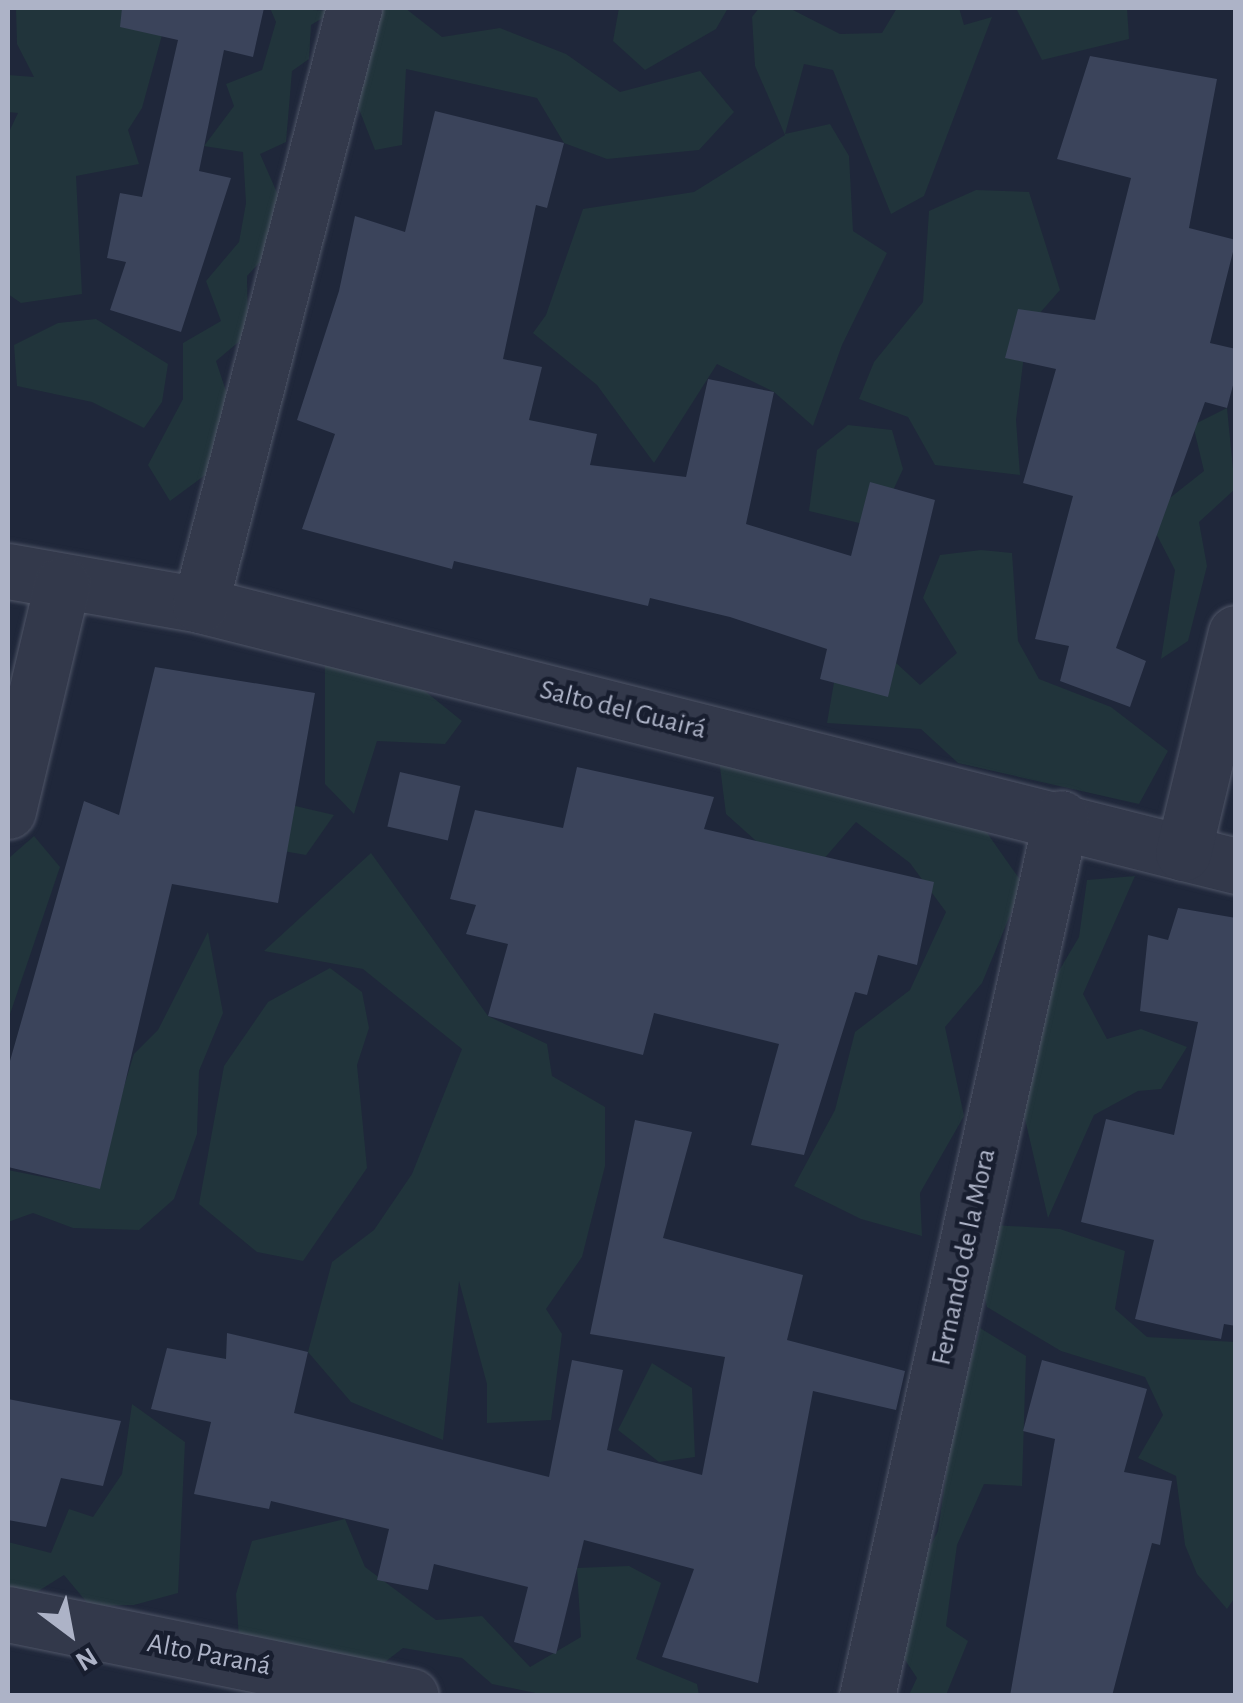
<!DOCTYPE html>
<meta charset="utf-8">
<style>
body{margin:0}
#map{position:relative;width:1243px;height:1703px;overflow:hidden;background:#1f273a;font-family:"Alegreya Sans",sans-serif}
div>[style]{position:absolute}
.green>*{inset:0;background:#21343b}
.building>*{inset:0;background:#3b445b;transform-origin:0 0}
.roads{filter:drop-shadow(0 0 2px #505668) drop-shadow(0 0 2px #505668)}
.minor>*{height:55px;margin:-27.5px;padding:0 27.5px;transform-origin:27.5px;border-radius:27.5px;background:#33394b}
span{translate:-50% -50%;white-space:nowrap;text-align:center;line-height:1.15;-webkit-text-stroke:9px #181e2f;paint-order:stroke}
.street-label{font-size:28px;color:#adb3c7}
.frame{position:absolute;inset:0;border:10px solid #adb3c7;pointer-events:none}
.north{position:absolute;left:20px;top:1583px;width:100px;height:100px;-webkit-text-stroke:8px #181e2f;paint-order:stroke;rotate:148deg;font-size:28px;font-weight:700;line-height:40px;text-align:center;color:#adb3c7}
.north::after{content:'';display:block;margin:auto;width:35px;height:45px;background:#adb3c7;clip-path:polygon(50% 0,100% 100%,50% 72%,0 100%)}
</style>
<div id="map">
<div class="green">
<i style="clip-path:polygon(8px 8px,142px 8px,162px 35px,142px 108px,128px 130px,139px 164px,76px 176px,82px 294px,21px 303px,8px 294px,8px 134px,18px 113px,8px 112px,8px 75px,34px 77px,17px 44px,16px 9px)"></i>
<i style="clip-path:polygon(270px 8px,334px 11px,311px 25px,309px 59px,292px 71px,286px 142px,260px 154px,282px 204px,276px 245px,247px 276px,248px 334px,216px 361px,232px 409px,208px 473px,170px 501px,148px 465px,183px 399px,183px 343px,221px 321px,206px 281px,239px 242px,246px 203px,243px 152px,204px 146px,234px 106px,226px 84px,262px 70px,276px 22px)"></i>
<i style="clip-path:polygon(383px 8px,405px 8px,442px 37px,500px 28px,566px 54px,620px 92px,700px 71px,734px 112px,699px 150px,607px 159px,564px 143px,537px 98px,406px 69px,402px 145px,375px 150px,357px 104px)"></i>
<i style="clip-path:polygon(619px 8px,728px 8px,716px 29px,645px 70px,613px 41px)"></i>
<i style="clip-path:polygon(759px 8px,789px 8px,840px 34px,882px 33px,897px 8px,959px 8px,964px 25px,992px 17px,924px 196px,891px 214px,833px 70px,804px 64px,785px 134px,830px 124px,849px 156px,853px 231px,887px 253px,842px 345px,813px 426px,774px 392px,717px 364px,654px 463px,597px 385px,533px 333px,546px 315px,583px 209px,694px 192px,785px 135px,755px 66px,752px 17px)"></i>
<i style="clip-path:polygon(1016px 8px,1127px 8px,1129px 39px,1042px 60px)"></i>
<i style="clip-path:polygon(976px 190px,1029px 192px,1060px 290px,1039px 314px,1025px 347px,1016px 420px,1020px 475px,935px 465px,908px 417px,859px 399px,874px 362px,923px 302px,929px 211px)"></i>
<i style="clip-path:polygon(96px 319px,168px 364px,162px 402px,144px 428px,92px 402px,17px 386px,14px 345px,58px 323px)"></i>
<i style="clip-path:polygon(1227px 408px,1235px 489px,1199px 522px,1207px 566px,1188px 641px,1161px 659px,1175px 570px,1147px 516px,1204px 471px,1193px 425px)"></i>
<i style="clip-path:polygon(848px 425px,892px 430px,903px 469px,876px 527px,809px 511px,817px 450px)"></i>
<i style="clip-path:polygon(981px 550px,1012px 553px,1018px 641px,1039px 679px,1111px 707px,1168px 751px,1139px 804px,958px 763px,921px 729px,827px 723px,838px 659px,881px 649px,920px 685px,957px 653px,923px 598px,940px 555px)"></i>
<i style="clip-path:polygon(325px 664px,400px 671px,462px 721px,445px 744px,377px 741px,354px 814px,325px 784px)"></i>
<i style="clip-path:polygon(719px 759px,978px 820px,1023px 884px,982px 983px,945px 1027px,964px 1116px,920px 1193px,922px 1236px,861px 1219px,794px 1186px,835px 1110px,855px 1032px,910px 990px,946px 912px,910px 863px,856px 822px,782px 907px,773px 856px,726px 814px)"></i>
<i style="clip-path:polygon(274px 801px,334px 815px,306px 855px,248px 845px)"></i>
<i style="clip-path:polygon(34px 836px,60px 867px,8px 1020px,9px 858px)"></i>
<i style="clip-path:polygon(371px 853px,488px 1016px,547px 1044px,552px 1076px,605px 1107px,605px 1166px,582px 1257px,546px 1309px,562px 1334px,551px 1420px,487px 1423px,487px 1384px,459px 1281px,443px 1440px,351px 1402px,308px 1352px,332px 1262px,374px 1230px,412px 1174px,462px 1049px,363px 969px,264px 951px)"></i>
<i style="clip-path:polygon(1135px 876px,1083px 994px,1107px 1039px,1141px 1029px,1187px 1047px,1161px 1089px,1138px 1091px,1094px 1115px,1048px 1218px,1022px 1106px,1047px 991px,1079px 937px,1087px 880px)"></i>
<i style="clip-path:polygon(208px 932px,223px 1013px,199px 1071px,197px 1134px,174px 1199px,139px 1230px,73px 1228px,33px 1213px,8px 1222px,8px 1170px,93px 1187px,134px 1054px,158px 1030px)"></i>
<i style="clip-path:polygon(330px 968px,362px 992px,369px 1028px,357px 1065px,367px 1168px,303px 1261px,257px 1252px,199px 1204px,224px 1066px,268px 1002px)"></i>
<i style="clip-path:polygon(993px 1225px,1060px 1229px,1125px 1251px,1115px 1309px,1147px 1337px,1235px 1342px,1236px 1596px,1227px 1609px,1197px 1574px,1185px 1545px,1176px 1476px,1138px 1458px,1163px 1415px,1145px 1377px,1061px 1351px,987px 1307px,975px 1255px)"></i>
<i style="clip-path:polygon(980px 1328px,1026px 1356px,1022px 1486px,984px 1484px,957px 1545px,946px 1626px,968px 1641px,946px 1695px,909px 1695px,917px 1678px,896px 1646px,908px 1591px,938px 1531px,954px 1421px)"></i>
<i style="clip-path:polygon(652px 1363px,692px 1388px,695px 1457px,659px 1462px,618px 1430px)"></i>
<i style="clip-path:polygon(132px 1404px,185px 1442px,178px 1593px,134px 1605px,90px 1606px,64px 1575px,27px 1598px,8px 1588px,8px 1542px,51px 1553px,69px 1509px,93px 1517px,122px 1474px)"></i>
<i style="clip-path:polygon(345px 1519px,365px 1567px,436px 1620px,482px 1616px,530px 1667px,581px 1637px,577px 1568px,629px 1566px,661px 1583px,636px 1659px,697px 1684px,699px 1695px,545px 1695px,492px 1684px,462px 1658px,403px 1648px,367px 1676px,239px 1638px,236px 1594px,252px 1541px)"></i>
</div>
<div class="building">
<i style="clip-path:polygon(122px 8px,264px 8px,253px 57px,224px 50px,199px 171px,231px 178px,181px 332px,110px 310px,126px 262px,107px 258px,120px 193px,142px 197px,178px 40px,120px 27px)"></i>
<i style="clip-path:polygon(1090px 56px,1217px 79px,1189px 228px,1236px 240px,1210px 343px,1236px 349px,1236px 374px,1227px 408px,1205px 402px,1116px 648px,1146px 661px,1130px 707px,1060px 681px,1069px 646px,1035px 639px,1073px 496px,1023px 483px,1056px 369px,1005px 358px,1018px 309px,1095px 320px,1131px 178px,1057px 159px)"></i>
<i style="clip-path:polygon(435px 111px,564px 143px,547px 208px,536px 205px,503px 359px,542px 367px,529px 420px,597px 434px,590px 465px,686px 477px,708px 379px,774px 392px,746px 524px,851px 556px,870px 482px,935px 500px,888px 697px,820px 679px,827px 649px,730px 617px,650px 598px,648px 606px,454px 561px,452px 569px,302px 529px,335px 434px,297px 420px,339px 291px,355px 216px,405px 232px)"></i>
<i style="clip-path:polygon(155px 667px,315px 693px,278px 903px,172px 884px,100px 1189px,8px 1167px,8px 1068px,84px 801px,119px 815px)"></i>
<i style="clip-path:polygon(577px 767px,714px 797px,704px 829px,934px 882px,917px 965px,878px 955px,867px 995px,855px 992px,804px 1155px,751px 1145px,779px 1044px,654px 1013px,643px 1055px,488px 1016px,508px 944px,466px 934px,476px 905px,450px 899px,475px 810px,563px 828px)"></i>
<i style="left:400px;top:772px;width:62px;height:56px;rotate:13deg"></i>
<i style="clip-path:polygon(1178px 908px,1236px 918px,1236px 1326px,1224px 1324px,1221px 1339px,1135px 1319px,1154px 1240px,1081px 1222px,1106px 1119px,1174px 1135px,1198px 1022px,1140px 1011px,1148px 935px,1168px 940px)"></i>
<i style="clip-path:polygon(635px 1120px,692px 1132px,663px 1238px,803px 1275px,787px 1340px,905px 1371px,896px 1410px,813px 1391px,758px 1683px,662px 1657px,694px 1569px,584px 1540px,556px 1654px,514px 1642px,528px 1587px,434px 1564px,428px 1590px,377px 1580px,389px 1529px,271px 1501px,269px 1509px,194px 1494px,211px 1422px,151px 1409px,167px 1348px,226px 1359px,227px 1333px,308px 1352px,294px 1413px,549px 1477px,572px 1360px,623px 1370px,607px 1450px,702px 1475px,725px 1357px,590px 1334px)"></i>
<i style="clip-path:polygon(1042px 1360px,1147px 1389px,1124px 1472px,1172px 1481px,1160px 1545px,1152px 1543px,1112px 1696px,1010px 1696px,1055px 1439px,1023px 1431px)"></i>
<i style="clip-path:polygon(8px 1399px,121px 1421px,103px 1486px,61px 1478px,46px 1527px,8px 1520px)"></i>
</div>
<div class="roads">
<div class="minor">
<i style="left:8px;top:571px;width:195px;rotate:10deg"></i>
<i style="left:200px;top:605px;width:1068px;rotate:14.14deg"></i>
<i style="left:200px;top:605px;width:617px;rotate:-75.54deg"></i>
<i style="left:8px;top:811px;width:233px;rotate:-76.6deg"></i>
<i style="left:1183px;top:853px;width:226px;rotate:-76.5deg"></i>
<i style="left:8px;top:1614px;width:411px;rotate:11.5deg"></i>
<i style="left:867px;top:1696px;width:899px;rotate:-77.54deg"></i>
</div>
</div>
<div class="street-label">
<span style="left:623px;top:710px;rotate:14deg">Salto del Guairá</span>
<span style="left:964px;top:1257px;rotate:-78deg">Fernando de la Mora</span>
<span style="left:209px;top:1655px;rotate:11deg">Alto Paraná</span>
</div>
<div class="frame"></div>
<div class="north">N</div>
</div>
